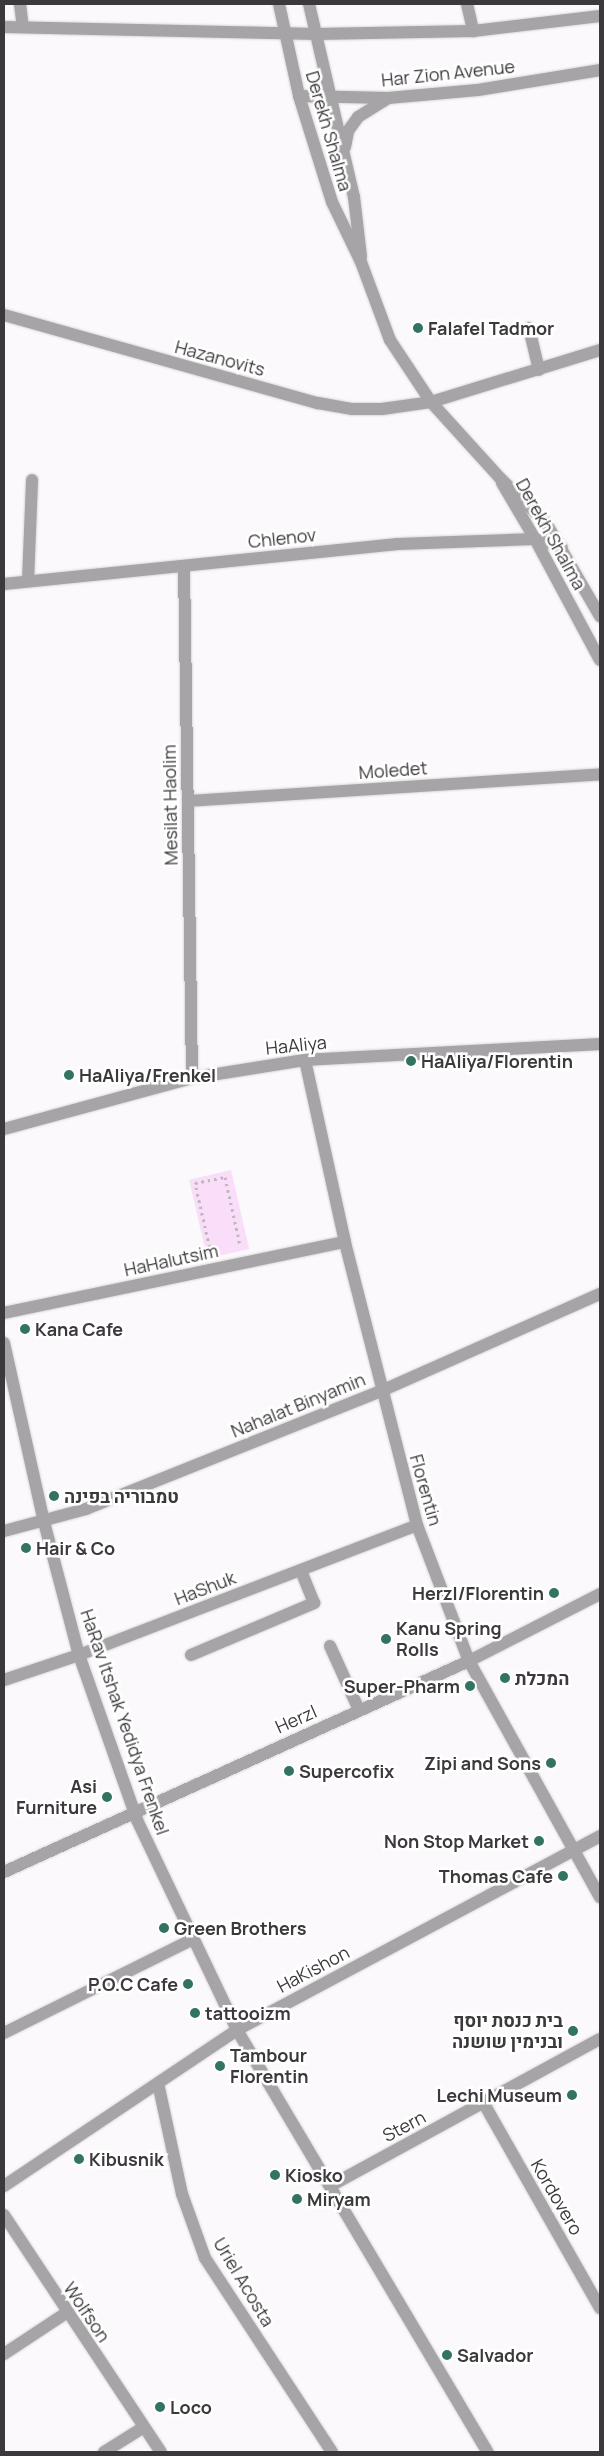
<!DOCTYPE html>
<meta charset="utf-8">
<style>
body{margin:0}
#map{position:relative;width:604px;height:2456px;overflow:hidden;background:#fcf9fc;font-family:Manrope,Heebo,sans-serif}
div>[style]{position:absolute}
.green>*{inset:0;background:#f9ddf9;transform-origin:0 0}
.path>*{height:3px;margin-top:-1.5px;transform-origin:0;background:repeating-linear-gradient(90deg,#bdbabd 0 2.5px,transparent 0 6.5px)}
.roads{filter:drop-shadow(0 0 1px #d9d6d9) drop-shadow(0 0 1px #d9d6d9)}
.service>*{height:12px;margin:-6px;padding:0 6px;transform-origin:6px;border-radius:6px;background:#a6a4a6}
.pedestrian>*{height:12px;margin:-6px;padding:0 6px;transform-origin:6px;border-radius:6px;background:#a6a4a6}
.minor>*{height:12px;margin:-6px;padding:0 6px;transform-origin:6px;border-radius:6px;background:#a6a4a6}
.tertiary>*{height:12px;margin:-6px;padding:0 6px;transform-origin:6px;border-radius:6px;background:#a6a4a6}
.dots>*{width:14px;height:14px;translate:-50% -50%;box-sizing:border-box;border:2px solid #fff;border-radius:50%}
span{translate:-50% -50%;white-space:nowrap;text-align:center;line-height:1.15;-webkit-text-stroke:5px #fff;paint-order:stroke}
.street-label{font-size:18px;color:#3b393b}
.poi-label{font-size:18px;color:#3b393b;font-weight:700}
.left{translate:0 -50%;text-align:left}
.right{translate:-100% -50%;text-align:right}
.frame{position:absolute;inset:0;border:5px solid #3b393b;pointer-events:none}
</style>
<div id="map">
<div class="green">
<i style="left:231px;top:1170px;width:81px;height:43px;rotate:77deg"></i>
</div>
<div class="path">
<i style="left:211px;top:1253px;width:72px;rotate:-102.9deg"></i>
<i style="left:195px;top:1183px;width:31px;rotate:-11deg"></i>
<i style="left:225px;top:1177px;width:70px;rotate:77.6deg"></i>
</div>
<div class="roads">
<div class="service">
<i style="left:535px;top:539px;width:137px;rotate:61.8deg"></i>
<i style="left:330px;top:1646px;width:70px;rotate:65.6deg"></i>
<i style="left:191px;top:1655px;width:134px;rotate:-22.9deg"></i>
<i style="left:314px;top:1603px;width:35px;rotate:-112deg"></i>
</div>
<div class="pedestrian">
<i style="left:417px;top:1525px;width:146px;rotate:69.1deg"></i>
<i style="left:469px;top:1661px;width:270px;rotate:61deg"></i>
</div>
<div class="minor">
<i style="left:20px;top:4px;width:23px;rotate:83deg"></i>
<i style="left:467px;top:4px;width:28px;rotate:77deg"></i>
<i style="left:4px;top:315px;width:326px;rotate:15.7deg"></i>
<i style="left:318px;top:403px;width:35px;rotate:10deg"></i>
<i style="left:352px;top:409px;width:30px"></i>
<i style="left:382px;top:409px;width:49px;rotate:-8.1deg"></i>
<i style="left:431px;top:402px;width:177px;rotate:-17.1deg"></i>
<i style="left:529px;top:328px;width:43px;rotate:76.6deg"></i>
<i style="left:184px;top:566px;width:512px;rotate:89.1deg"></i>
<i style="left:28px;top:581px;width:101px;rotate:-87.7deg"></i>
<i style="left:188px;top:801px;width:413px;rotate:-3.7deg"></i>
<i style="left:4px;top:1313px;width:348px;rotate:-11.8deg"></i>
<i style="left:4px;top:1343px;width:183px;rotate:77.4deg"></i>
<i style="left:44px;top:1522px;width:138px;rotate:75.3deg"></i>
<i style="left:79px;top:1655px;width:175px;rotate:70.6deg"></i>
<i style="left:137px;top:1820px;width:233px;rotate:64.5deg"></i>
<i style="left:237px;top:2030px;width:491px;rotate:59.3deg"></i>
<i style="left:4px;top:1531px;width:85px;rotate:-15deg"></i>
<i style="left:86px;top:1509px;width:318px;rotate:-21.8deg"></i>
<i style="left:381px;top:1391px;width:240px;rotate:-23.9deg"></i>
<i style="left:4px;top:1680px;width:79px;rotate:-18.4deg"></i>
<i style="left:79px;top:1655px;width:362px;rotate:-21deg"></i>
<i style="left:417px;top:1525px;width:292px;rotate:-104.3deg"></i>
<i style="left:345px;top:1242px;width:186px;rotate:-102.4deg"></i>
<i style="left:4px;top:2033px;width:211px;rotate:-26.4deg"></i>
<i style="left:158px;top:2083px;width:114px;rotate:77.8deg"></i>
<i style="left:182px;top:2194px;width:68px;rotate:70.2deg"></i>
<i style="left:205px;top:2258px;width:232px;rotate:56.8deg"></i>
<i style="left:483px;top:2102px;width:237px;rotate:60.4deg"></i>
<i style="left:4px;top:2186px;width:280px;rotate:-33.8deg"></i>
<i style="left:237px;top:2030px;width:412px;rotate:-28.1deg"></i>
<i style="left:330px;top:2186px;width:307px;rotate:-28.6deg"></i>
<i style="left:4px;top:2215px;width:284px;rotate:56.5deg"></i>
<i style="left:4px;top:2354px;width:74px;rotate:-33.5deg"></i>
<i style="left:104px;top:2452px;width:47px;rotate:-32deg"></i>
</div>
<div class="tertiary">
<i style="left:279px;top:4px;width:94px;rotate:77.7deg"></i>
<i style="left:299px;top:96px;width:111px;rotate:72.7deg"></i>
<i style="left:332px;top:202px;width:67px;rotate:64.2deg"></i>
<i style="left:361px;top:262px;width:83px;rotate:69.6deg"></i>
<i style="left:390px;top:340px;width:74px;rotate:56.5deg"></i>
<i style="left:431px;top:402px;width:103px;rotate:47.8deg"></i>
<i style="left:500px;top:478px;width:64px;rotate:44.4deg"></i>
<i style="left:546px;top:523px;width:108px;rotate:59.9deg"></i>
<i style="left:309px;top:4px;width:198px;rotate:76.9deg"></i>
<i style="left:354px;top:197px;width:60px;rotate:83.3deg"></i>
<i style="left:4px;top:27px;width:313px;rotate:1.3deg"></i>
<i style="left:317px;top:34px;width:156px;rotate:-1.1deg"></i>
<i style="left:473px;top:31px;width:128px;rotate:-6.7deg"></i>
<i style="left:299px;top:96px;width:89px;rotate:1.3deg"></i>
<i style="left:388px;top:98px;width:90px;rotate:-5.1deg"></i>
<i style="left:478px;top:90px;width:124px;rotate:-9.3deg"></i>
<i style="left:345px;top:147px;width:16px;rotate:-79deg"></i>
<i style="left:348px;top:131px;width:17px;rotate:-54deg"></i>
<i style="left:358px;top:117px;width:34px;rotate:-32deg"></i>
<i style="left:502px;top:483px;width:65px;rotate:59.5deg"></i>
<i style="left:4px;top:584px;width:396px;rotate:-5.8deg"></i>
<i style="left:398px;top:544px;width:137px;rotate:-2.1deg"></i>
<i style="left:535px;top:539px;width:28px;rotate:17deg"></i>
<i style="left:4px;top:1129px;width:195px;rotate:-15.2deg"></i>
<i style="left:192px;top:1078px;width:114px;rotate:-9.1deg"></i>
<i style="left:305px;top:1060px;width:295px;rotate:-3.1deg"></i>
<i style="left:4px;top:1872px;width:511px;rotate:-24.41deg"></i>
<i style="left:469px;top:1661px;width:147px;rotate:-27.1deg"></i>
</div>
</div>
<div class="dots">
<i style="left:418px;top:328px;background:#327364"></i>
<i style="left:411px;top:1061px;background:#327364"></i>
<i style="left:69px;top:1075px;background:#327364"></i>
<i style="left:25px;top:1329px;background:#327364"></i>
<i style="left:54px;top:1496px;background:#327364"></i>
<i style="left:26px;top:1548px;background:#327364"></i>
<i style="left:554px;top:1593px;background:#327364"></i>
<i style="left:386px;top:1639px;background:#327364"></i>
<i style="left:505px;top:1678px;background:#327364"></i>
<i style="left:470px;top:1686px;background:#327364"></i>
<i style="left:551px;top:1763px;background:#327364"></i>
<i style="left:289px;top:1771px;background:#327364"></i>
<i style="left:107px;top:1797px;background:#327364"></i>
<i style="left:539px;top:1841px;background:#327364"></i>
<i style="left:563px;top:1876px;background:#327364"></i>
<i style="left:164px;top:1928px;background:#327364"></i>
<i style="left:188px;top:1984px;background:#327364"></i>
<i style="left:195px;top:2013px;background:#327364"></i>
<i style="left:573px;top:2031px;background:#327364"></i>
<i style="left:220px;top:2066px;background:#327364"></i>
<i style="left:572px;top:2095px;background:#327364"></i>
<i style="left:79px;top:2159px;background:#327364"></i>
<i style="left:275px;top:2175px;background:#327364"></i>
<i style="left:297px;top:2199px;background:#327364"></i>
<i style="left:447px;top:2355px;background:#327364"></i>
<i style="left:160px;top:2407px;background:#327364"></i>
</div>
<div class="street-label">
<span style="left:448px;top:73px;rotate:-6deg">Har Zion Avenue</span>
<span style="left:329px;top:131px;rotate:74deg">Derekh Shalma</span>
<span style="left:220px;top:358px;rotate:15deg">Hazanovits</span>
<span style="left:551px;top:534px;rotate:61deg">Derekh Shalma</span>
<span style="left:282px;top:538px;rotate:-6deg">Chlenov</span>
<span style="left:393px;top:770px;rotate:-4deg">Moledet</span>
<span style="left:170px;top:805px;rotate:-91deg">Mesilat Haolim</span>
<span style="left:296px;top:1045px;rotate:-6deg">HaAliya</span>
<span style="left:171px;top:1260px;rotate:-12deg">HaHalutsim</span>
<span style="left:298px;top:1405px;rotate:-22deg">Nahalat Binyamin</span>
<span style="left:426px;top:1490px;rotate:74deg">Florentin</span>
<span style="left:205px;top:1588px;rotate:-21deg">HaShuk</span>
<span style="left:296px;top:1719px;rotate:-24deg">Herzl</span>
<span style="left:125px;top:1722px;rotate:71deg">HaRav Itshak Yedidya Frenkel</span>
<span style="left:313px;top:1969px;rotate:-28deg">HaKishon</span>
<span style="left:404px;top:2126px;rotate:-28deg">Stern</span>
<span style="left:557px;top:2197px;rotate:60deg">Kordovero</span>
<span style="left:244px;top:2282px;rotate:59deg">Uriel Acosta</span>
<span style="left:87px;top:2312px;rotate:56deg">Wolfson</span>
</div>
<div class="poi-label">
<span class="left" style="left:428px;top:328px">Falafel Tadmor</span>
<span class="left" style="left:421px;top:1061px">HaAliya/Florentin</span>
<span class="left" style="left:79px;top:1075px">HaAliya/Frenkel</span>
<span class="left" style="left:35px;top:1329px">Kana Cafe</span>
<span class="left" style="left:64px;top:1496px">טמבוריה בפינה</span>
<span class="left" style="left:36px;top:1548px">Hair &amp; Co</span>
<span class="right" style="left:544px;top:1593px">Herzl/Florentin</span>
<span class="left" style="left:396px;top:1639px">Kanu Spring<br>Rolls</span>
<span class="left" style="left:515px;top:1678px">המכלת</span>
<span class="right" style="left:460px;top:1686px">Super-Pharm</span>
<span class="right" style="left:541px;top:1763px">Zipi and Sons</span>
<span class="left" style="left:299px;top:1771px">Supercofix</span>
<span class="right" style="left:97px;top:1797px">Asi<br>Furniture</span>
<span class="right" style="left:529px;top:1841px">Non Stop Market</span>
<span class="right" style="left:553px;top:1876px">Thomas Cafe</span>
<span class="left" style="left:174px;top:1928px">Green Brothers</span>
<span class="right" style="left:178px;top:1984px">P.O.C Cafe</span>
<span class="left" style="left:205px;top:2013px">tattooizm</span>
<span class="right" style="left:563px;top:2031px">בית כנסת יוסף<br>ובנימין שושנה</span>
<span class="left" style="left:230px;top:2066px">Tambour<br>Florentin</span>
<span class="right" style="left:562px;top:2095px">Lechi Museum</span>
<span class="left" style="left:89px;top:2159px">Kibusnik</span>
<span class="left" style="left:285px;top:2175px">Kiosko</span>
<span class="left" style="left:307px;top:2199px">Miryam</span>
<span class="left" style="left:457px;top:2355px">Salvador</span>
<span class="left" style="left:170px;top:2407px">Loco</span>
</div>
<div class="frame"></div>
</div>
